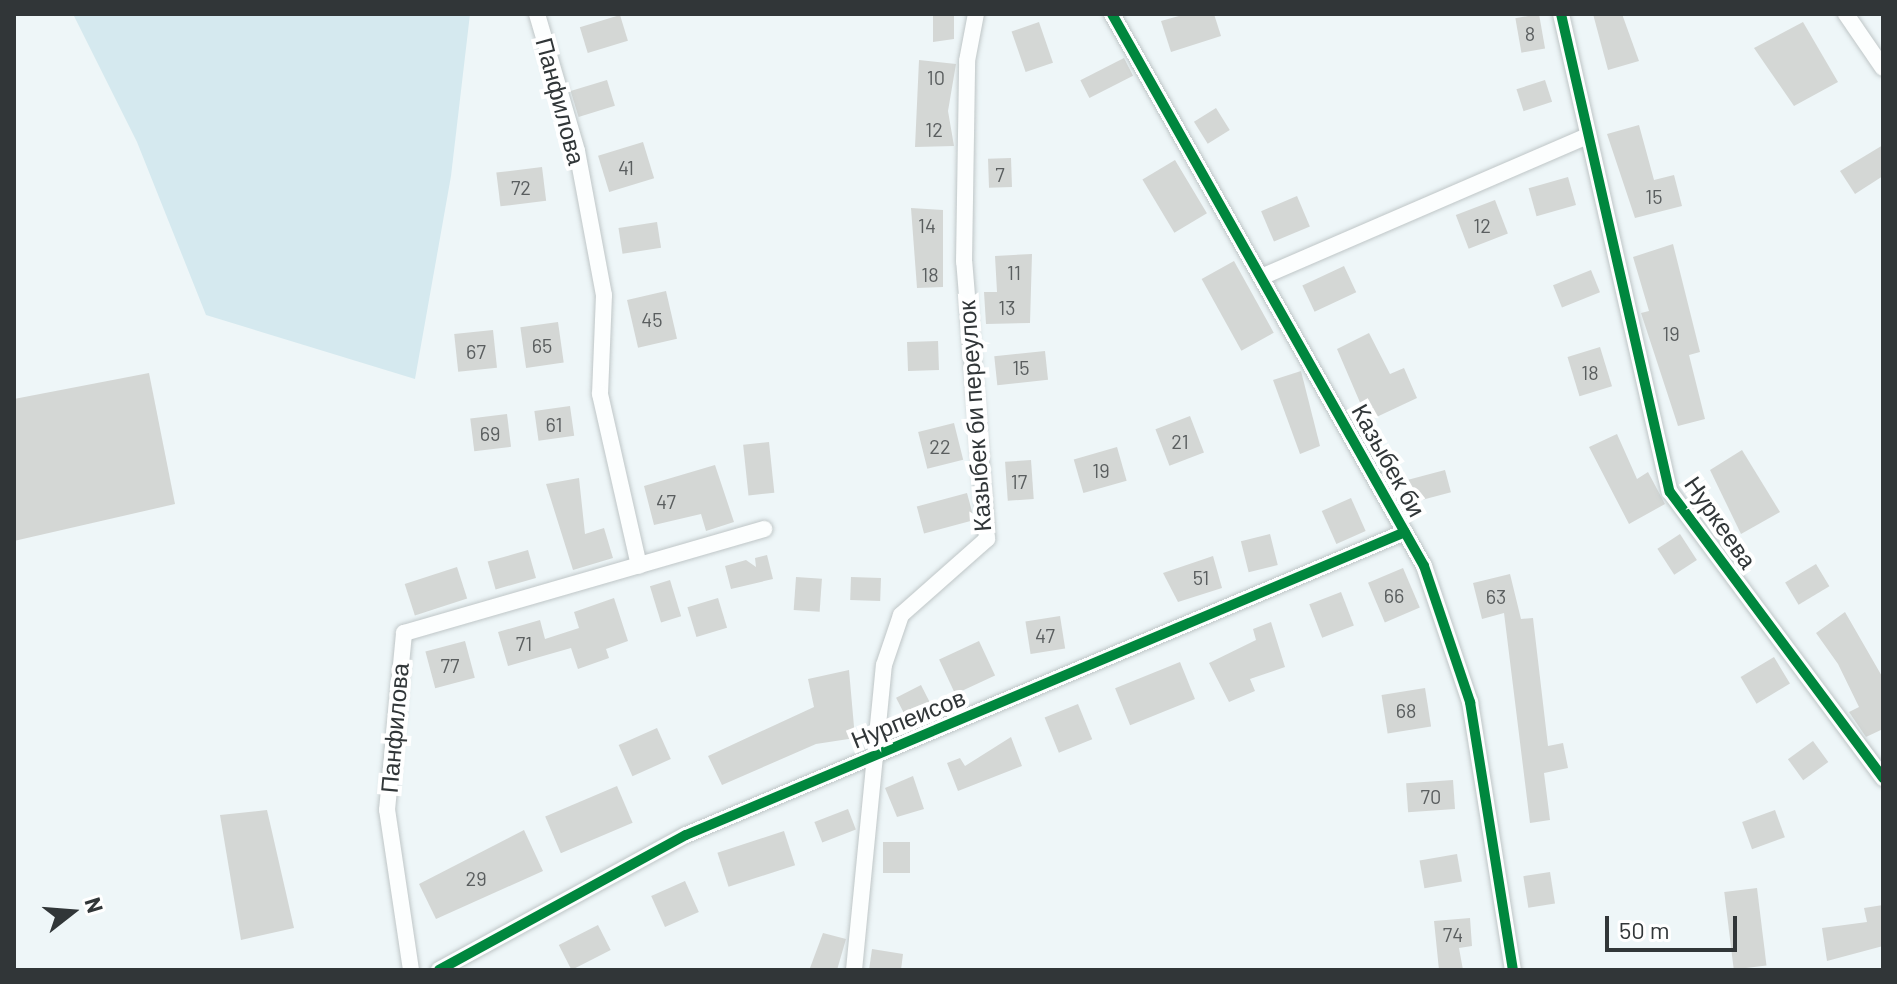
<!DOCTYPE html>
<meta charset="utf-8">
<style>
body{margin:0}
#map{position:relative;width:1897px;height:984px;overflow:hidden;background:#eef6f8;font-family:Barlow,sans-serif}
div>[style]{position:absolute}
.green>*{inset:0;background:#d5e9ef}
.building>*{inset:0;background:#d4d7d5;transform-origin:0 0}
.roads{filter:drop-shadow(0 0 2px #bfc6c7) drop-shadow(0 0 2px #bfc6c7)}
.street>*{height:16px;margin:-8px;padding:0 8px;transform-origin:8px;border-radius:8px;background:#fcfefe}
.cycleway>*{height:10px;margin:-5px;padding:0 5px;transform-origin:5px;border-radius:5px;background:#00873e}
span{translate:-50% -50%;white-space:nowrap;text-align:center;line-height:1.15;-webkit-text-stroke:8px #fff;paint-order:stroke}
.number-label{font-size:20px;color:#5a5e5f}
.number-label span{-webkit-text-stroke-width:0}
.street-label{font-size:24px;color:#313638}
.frame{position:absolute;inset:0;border:16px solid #313638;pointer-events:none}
.north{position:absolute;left:32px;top:872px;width:80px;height:80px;-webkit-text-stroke:6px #fff;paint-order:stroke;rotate:73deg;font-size:22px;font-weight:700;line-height:32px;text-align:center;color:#313638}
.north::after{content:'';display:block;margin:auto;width:28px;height:36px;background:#313638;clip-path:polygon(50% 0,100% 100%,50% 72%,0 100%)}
.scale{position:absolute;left:1605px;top:916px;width:132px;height:36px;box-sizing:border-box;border:4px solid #313638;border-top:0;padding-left:10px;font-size:24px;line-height:28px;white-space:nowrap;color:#313638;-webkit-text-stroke:6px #fff;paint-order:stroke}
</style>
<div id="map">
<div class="green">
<i style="clip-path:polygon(73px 14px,470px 14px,451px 176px,415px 379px,206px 315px,137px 142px)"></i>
</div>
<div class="building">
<i style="clip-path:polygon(954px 14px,954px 39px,933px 42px,933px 15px)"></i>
<i style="clip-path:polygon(1186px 14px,1214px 14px,1221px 36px,1171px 52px,1161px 21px)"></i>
<i style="left:1539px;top:14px;width:35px;height:24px;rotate:80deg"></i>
<i style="clip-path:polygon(1593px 14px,1622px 14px,1639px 61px,1608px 70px)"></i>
<i style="left:620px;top:15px;width:27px;height:42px;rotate:73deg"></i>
<i style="left:1039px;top:22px;width:43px;height:29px;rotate:71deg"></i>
<i style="clip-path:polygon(1803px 22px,1838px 82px,1794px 106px,1754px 48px)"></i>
<i style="left:1124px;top:58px;width:20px;height:49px;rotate:63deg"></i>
<i style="clip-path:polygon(919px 60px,956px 64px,948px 111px,954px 146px,915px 147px)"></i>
<i style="left:607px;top:80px;width:27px;height:38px;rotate:73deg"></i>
<i style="left:1545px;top:80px;width:23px;height:30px;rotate:72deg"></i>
<i style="left:1216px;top:108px;width:26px;height:26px;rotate:58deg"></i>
<i style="clip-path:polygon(1639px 125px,1654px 180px,1674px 175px,1682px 206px,1635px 218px,1607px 134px)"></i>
<i style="left:643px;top:142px;width:38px;height:47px;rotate:73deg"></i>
<i style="clip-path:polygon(1883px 145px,1883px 176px,1855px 194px,1840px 171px)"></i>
<i style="left:1011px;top:158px;width:29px;height:23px;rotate:88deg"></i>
<i style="left:1175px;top:160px;width:62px;height:38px;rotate:59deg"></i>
<i style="left:542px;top:167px;width:34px;height:46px;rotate:83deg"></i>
<i style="left:1568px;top:177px;width:29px;height:41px;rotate:74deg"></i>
<i style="left:1297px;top:196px;width:33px;height:39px;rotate:67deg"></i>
<i style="left:1495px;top:200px;width:36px;height:42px;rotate:69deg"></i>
<i style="clip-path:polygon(911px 208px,943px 210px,943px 287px,917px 288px)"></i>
<i style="left:657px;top:222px;width:26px;height:39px;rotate:81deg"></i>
<i style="clip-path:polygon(1673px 244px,1700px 352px,1689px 355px,1705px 419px,1678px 426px,1641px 313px,1649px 311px,1633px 257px)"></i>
<i style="clip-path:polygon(1032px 254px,1030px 323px,986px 324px,984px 292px,997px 292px,995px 256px)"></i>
<i style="left:1234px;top:261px;width:82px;height:37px;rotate:61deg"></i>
<i style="left:1344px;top:266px;width:29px;height:46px;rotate:65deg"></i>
<i style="left:1591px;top:270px;width:24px;height:41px;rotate:68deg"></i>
<i style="left:666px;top:291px;width:49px;height:40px;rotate:77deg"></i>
<i style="left:558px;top:322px;width:41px;height:38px;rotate:82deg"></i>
<i style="left:493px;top:330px;width:38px;height:39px;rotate:84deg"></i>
<i style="clip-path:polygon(1369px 333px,1390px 374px,1404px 368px,1417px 398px,1368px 421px,1337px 349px)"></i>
<i style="left:938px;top:341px;width:29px;height:31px;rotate:88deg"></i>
<i style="left:1600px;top:347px;width:41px;height:34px;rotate:73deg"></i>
<i style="left:1045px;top:351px;width:29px;height:51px;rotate:84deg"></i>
<i style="clip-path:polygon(1301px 371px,1320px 446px,1300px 454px,1273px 380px)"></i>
<i style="clip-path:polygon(149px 373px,175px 504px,14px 541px,14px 399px)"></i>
<i style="left:570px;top:406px;width:30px;height:36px;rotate:82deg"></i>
<i style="left:507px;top:414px;width:33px;height:37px;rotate:83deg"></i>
<i style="left:1190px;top:416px;width:39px;height:37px;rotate:69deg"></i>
<i style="left:954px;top:423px;width:38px;height:37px;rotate:76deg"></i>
<i style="clip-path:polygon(1617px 434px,1637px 479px,1648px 472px,1665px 504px,1629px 524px,1589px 447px)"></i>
<i style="left:769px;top:442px;width:51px;height:26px;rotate:84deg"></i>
<i style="left:1117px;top:447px;width:35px;height:45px;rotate:74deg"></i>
<i style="clip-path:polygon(1742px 450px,1780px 512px,1741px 534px,1710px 470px)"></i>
<i style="left:1031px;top:460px;width:39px;height:26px;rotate:86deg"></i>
<i style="clip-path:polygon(715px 465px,734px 522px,706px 531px,701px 514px,654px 525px,644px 486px)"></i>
<i style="left:1445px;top:470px;width:23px;height:40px;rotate:75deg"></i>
<i style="clip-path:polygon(579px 478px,585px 534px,604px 528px,613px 558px,573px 570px,546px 484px)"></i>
<i style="left:967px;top:493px;width:28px;height:52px;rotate:75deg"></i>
<i style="left:1351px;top:498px;width:36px;height:32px;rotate:66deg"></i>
<i style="left:1270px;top:534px;width:32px;height:30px;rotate:76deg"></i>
<i style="left:1680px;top:534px;width:31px;height:27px;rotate:57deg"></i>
<i style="left:528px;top:550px;width:29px;height:42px;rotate:74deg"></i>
<i style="clip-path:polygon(767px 555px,773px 579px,731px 589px,725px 566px,746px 560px,756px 567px,755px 558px)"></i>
<i style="clip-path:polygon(1213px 556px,1222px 588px,1178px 602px,1163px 573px)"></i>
<i style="left:1816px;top:564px;width:26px;height:36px;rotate:59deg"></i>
<i style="left:457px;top:567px;width:33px;height:55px;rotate:72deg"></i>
<i style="left:1403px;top:568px;width:43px;height:38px;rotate:67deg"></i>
<i style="clip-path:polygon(1510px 574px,1521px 619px,1533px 618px,1548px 746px,1563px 743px,1568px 768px,1544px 773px,1550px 820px,1530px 823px,1504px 613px,1482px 619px,1473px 583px)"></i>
<i style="left:796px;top:577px;width:26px;height:33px;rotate:4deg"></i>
<i style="left:851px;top:577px;width:30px;height:23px;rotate:2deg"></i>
<i style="left:670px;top:580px;width:38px;height:21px;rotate:73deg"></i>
<i style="left:1341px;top:592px;width:36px;height:34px;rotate:69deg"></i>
<i style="clip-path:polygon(614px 598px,628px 641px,606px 649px,609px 658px,578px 669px,571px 648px,508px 666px,498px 632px,540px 620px,545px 639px,579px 628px,574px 612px)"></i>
<i style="left:718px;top:598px;width:31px;height:32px;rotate:73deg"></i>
<i style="clip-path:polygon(1845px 612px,1883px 678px,1883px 729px,1866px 737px,1849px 712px,1859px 707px,1838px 664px,1816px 633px)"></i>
<i style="left:1060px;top:616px;width:33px;height:35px;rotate:81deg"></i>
<i style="clip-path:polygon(1271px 622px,1285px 667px,1250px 679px,1255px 691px,1229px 702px,1209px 663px,1256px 640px,1253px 629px)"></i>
<i style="left:465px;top:641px;width:38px;height:41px;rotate:75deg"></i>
<i style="left:979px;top:641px;width:38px;height:44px;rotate:65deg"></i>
<i style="left:1774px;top:657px;width:31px;height:39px;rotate:59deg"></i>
<i style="left:1180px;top:662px;width:40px;height:70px;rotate:68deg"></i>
<i style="clip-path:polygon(849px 670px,855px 738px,816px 744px,722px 785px,708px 756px,814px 707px,808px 679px)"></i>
<i style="left:921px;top:685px;width:33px;height:28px;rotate:63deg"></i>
<i style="left:1425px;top:688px;width:39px;height:44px;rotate:81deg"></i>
<i style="left:1078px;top:704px;width:38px;height:36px;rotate:68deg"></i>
<i style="left:657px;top:728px;width:34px;height:42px;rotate:66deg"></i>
<i style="clip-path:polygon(1011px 737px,1022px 766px,958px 791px,947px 763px,960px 758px,965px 766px)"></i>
<i style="left:1813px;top:741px;width:26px;height:31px;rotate:54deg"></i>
<i style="clip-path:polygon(913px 776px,924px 809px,897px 817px,885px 788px)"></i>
<i style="left:1453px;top:780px;width:29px;height:47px;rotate:86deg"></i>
<i style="left:617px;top:786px;width:40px;height:78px;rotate:67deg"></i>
<i style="left:848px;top:809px;width:22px;height:36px;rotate:69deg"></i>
<i style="clip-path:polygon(267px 810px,294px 928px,241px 940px,220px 815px)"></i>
<i style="left:1775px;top:810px;width:29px;height:35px;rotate:70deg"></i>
<i style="clip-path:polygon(524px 830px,543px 871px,436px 919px,419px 884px)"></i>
<i style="left:784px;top:831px;width:36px;height:70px;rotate:72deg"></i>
<i style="left:883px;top:842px;width:27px;height:31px"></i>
<i style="left:1457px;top:854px;width:28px;height:38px;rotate:80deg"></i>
<i style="left:1550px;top:872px;width:32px;height:27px;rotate:81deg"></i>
<i style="left:685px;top:881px;width:34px;height:37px;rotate:66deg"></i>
<i style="left:1757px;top:888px;width:78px;height:33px;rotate:83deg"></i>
<i style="clip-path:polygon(1883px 905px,1883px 946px,1827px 961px,1822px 928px,1867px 922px,1864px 908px)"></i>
<i style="clip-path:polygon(1470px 918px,1472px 946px,1459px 948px,1463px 970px,1439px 970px,1434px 921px)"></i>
<i style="left:598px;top:925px;width:28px;height:44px;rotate:63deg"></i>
<i style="clip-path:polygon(823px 933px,846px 939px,837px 970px,810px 968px)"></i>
<i style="clip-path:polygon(872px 949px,903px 954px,901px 970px,869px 970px)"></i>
</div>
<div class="roads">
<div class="street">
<i style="left:537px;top:14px;width:143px;rotate:73.7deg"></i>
<i style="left:577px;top:151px;width:147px;rotate:79.4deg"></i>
<i style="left:604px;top:295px;width:99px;rotate:92.3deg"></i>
<i style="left:600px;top:394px;width:176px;rotate:77.2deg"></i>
<i style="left:1112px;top:14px;width:634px;rotate:60.52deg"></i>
<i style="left:1424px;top:566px;width:144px;rotate:71.3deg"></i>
<i style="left:1470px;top:702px;width:271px;rotate:80.9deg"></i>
<i style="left:1561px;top:14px;width:490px;rotate:77.2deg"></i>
<i style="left:1670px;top:492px;width:357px;rotate:53.3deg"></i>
<i style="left:1846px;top:14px;width:65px;rotate:55.6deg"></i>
<i style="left:1266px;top:275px;width:350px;rotate:-23.4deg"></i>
<i style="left:411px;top:970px;width:162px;rotate:-98.5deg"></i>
<i style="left:387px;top:810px;width:178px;rotate:-84.5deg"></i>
<i style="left:404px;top:633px;width:375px;rotate:-16.1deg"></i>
<i style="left:439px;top:970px;width:281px;rotate:-28.7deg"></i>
<i style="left:686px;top:835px;width:780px;rotate:-22.85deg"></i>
<i style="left:854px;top:970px;width:306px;rotate:-84.4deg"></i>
<i style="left:884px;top:665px;width:53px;rotate:-71.2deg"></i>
<i style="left:901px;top:615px;width:115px;rotate:-41.5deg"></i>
<i style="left:987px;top:539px;width:278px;rotate:-94.7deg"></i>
<i style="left:964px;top:262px;width:201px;rotate:-89.1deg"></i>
<i style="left:967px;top:61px;width:48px;rotate:-79.2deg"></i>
</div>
</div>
<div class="cycleway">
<i style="left:1112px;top:14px;width:634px;rotate:60.52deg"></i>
<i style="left:1424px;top:566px;width:144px;rotate:71.3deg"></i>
<i style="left:1470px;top:702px;width:271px;rotate:80.9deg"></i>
<i style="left:1561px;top:14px;width:490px;rotate:77.2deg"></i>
<i style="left:1670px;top:492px;width:357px;rotate:53.3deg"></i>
<i style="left:439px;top:970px;width:281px;rotate:-28.7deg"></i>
<i style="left:686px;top:835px;width:780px;rotate:-22.85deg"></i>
</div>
<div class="number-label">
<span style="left:1530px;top:33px">8</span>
<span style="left:936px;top:77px">10</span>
<span style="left:934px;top:129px">12</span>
<span style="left:626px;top:167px">41</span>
<span style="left:1000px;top:174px">7</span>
<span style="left:521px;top:187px">72</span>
<span style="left:1654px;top:196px">15</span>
<span style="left:927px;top:225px">14</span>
<span style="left:1482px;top:225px">12</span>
<span style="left:1014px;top:272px">11</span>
<span style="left:930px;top:274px">18</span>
<span style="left:1007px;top:307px">13</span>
<span style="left:652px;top:319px">45</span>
<span style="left:1671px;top:333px">19</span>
<span style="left:542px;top:345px">65</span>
<span style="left:476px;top:351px">67</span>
<span style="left:1021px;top:367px">15</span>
<span style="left:1590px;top:372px">18</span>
<span style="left:554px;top:424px">61</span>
<span style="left:490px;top:433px">69</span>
<span style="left:1180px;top:441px">21</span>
<span style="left:940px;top:446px">22</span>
<span style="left:1101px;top:470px">19</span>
<span style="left:1019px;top:481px">17</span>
<span style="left:666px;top:501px">47</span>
<span style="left:1201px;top:577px">51</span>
<span style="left:1394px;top:595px">66</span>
<span style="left:1496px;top:596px">63</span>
<span style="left:1045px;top:635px">47</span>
<span style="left:524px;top:643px">71</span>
<span style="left:450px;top:665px">77</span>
<span style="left:1406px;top:710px">68</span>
<span style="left:1431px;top:796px">70</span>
<span style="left:476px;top:878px">29</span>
<span style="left:1453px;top:934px">74</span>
</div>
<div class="street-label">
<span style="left:561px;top:101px;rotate:75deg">Панфилова</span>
<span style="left:974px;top:416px;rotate:-94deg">Казыбек би переулок</span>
<span style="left:1389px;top:460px;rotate:61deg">Казыбек би</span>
<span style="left:1721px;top:522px;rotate:55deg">Нуркеева</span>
<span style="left:908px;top:718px;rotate:-22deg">Нурпеисов</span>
<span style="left:394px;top:728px;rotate:-85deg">Панфилова</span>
</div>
<div class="frame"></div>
<div class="north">N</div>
<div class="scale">50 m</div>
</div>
